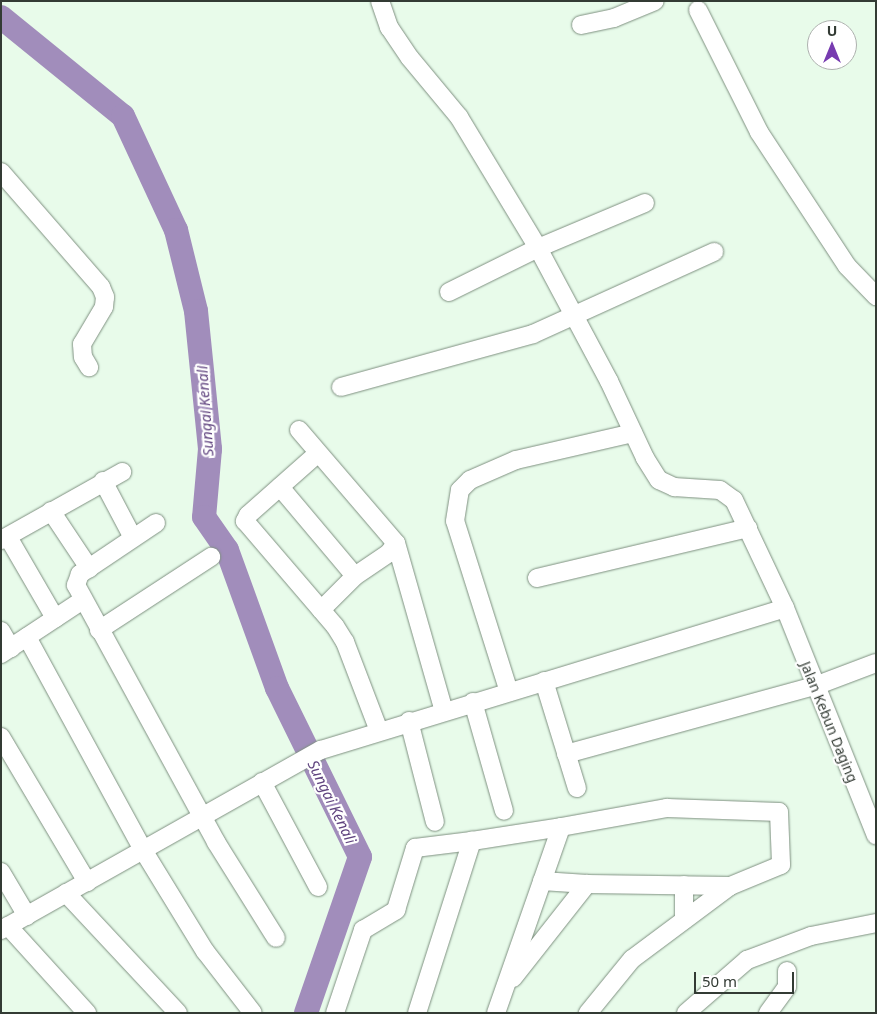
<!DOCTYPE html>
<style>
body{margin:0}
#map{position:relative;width:877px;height:1014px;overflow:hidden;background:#e8fbea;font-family:"Noto Sans",sans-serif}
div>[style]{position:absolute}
.river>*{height:24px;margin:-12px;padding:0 12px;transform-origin:12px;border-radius:12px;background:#a18dbb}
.roads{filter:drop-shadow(0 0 1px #7e9080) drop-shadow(0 0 1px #7e9080)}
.minor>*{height:18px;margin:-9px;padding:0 9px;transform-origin:9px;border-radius:9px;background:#fff}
span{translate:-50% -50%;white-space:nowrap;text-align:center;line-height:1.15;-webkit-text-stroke:4.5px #fff;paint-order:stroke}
.street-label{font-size:14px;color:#333b34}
.water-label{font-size:15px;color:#60447f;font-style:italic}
.frame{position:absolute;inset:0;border:2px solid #333b34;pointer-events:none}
.north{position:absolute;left:807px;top:20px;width:50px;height:50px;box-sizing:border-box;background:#fff;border:1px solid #adb1ae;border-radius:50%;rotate:0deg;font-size:14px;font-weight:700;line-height:20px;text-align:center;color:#333b34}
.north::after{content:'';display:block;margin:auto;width:18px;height:22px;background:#773bb0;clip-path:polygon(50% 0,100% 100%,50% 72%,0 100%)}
.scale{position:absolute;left:694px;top:972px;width:100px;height:22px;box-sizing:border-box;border:2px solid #333b34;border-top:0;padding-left:6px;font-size:15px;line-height:18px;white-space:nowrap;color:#333b34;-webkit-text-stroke:4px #fff;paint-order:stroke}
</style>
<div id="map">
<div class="river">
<i style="left:1px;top:17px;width:157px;rotate:39.1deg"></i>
<i style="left:123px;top:116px;width:126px;rotate:65.1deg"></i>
<i style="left:176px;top:230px;width:83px;rotate:76.1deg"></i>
<i style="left:196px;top:311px;width:139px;rotate:84.2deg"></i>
<i style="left:210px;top:449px;width:68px;rotate:95deg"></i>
<i style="left:204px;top:517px;width:40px;rotate:55.1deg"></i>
<i style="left:227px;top:550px;width:147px;rotate:70.1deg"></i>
<i style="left:277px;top:688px;width:188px;rotate:63.8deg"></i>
<i style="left:360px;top:857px;width:165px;rotate:109.1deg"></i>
</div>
<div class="roads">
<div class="minor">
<i style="left:380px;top:1px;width:28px;rotate:71deg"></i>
<i style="left:389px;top:27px;width:37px;rotate:56deg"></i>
<i style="left:410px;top:58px;width:77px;rotate:50.3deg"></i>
<i style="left:459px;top:117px;width:153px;rotate:58.9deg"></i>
<i style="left:538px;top:248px;width:151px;rotate:61.9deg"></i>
<i style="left:609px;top:381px;width:85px;rotate:64.9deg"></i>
<i style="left:645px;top:458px;width:26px;rotate:58deg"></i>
<i style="left:659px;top:480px;width:17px;rotate:25deg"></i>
<i style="left:674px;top:487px;width:46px;rotate:3.7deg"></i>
<i style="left:720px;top:490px;width:17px;rotate:36deg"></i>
<i style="left:734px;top:500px;width:119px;rotate:64.7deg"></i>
<i style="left:785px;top:608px;width:245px;rotate:68.2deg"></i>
<i style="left:698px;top:10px;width:136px;rotate:63.4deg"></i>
<i style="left:759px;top:132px;width:160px;rotate:56.7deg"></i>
<i style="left:847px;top:266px;width:42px;rotate:46deg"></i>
<i style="left:581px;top:25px;width:34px;rotate:-12deg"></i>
<i style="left:614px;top:18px;width:44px;rotate:-22.5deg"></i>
<i style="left:1px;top:172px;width:152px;rotate:49deg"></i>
<i style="left:101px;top:287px;width:11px;rotate:68deg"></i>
<i style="left:105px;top:297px;width:10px;rotate:96deg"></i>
<i style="left:104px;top:307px;width:43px;rotate:120.7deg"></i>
<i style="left:82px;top:344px;width:13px;rotate:86deg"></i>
<i style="left:83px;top:357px;width:12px;rotate:59deg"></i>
<i style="left:449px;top:292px;width:99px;rotate:-26.3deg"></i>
<i style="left:538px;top:248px;width:116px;rotate:-22.8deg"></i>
<i style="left:341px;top:387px;width:199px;rotate:-15.4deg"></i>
<i style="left:533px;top:334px;width:199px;rotate:-24.4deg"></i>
<i style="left:299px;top:430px;width:149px;rotate:49.4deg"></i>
<i style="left:396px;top:543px;width:175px;rotate:74.1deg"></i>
<i style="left:317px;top:454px;width:92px;rotate:138.5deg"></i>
<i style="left:248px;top:515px;width:7px;rotate:117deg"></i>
<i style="left:245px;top:521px;width:138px;rotate:49.4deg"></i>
<i style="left:335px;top:626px;width:19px;rotate:58deg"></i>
<i style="left:345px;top:642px;width:95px;rotate:69.1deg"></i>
<i style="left:103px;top:481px;width:64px;rotate:62.2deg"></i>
<i style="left:280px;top:487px;width:116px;rotate:49.9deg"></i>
<i style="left:51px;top:511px;width:69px;rotate:56.3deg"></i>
<i style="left:156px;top:523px;width:92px;rotate:146.1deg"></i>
<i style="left:80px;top:574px;width:12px;rotate:110deg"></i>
<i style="left:76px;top:585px;width:293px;rotate:61.4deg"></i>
<i style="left:216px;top:842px;width:113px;rotate:58deg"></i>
<i style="left:8px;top:537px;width:94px;rotate:59.9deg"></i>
<i style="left:1px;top:540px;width:139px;rotate:-29.3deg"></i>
<i style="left:537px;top:578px;width:217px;rotate:-13.3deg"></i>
<i style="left:321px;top:610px;width:48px;rotate:-45deg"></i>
<i style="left:355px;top:576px;width:41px;rotate:-34.1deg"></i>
<i style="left:389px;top:553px;width:12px;rotate:-55deg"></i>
<i style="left:99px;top:630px;width:134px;rotate:-33.1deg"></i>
<i style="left:1px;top:631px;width:20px;rotate:60deg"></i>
<i style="left:27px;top:637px;width:243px;rotate:61.4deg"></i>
<i style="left:143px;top:850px;width:119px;rotate:58.5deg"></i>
<i style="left:205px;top:951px;width:78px;rotate:52.3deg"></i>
<i style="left:1px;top:654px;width:98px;rotate:-33.4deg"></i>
<i style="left:544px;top:681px;width:112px;rotate:72.9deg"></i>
<i style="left:509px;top:692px;width:179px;rotate:-107.5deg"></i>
<i style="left:455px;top:521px;width:31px;rotate:-81deg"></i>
<i style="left:460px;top:490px;width:14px;rotate:-45deg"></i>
<i style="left:470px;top:480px;width:50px;rotate:-23.5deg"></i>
<i style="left:516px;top:460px;width:120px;rotate:-13deg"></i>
<i style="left:473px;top:702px;width:113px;rotate:74.1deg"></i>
<i style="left:409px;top:721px;width:104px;rotate:75.6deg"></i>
<i style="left:1px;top:737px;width:169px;rotate:59.3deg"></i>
<i style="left:566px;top:754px;width:258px;rotate:-15.3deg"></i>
<i style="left:815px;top:686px;width:65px;rotate:-20.7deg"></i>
<i style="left:262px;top:782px;width:119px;rotate:61.9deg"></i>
<i style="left:1px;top:872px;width:51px;rotate:59.4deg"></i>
<i style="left:542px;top:881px;width:45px;rotate:3.8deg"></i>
<i style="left:684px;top:885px;width:35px;rotate:90deg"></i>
<i style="left:66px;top:893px;width:164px;rotate:47deg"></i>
<i style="left:8px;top:926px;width:118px;rotate:47.8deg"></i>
<i style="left:1px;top:930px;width:367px;rotate:-29.4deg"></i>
<i style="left:321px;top:750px;width:485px;rotate:-17deg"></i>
<i style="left:513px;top:978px;width:120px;rotate:-51.8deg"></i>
<i style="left:587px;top:884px;width:143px;rotate:0.8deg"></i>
<i style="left:335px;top:1013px;width:88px;rotate:-71.4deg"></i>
<i style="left:363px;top:930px;width:39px;rotate:-31deg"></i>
<i style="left:396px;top:910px;width:65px;rotate:-73deg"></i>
<i style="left:415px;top:848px;width:57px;rotate:-7deg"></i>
<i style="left:417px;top:1013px;width:181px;rotate:-72.3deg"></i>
<i style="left:472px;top:841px;width:90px;rotate:-8.9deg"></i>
<i style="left:496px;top:1013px;width:197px;rotate:-70.7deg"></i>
<i style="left:561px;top:827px;width:108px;rotate:-10.2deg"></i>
<i style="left:667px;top:808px;width:112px;rotate:2deg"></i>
<i style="left:779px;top:812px;width:53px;rotate:87.8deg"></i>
<i style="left:781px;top:865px;width:55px;rotate:157.6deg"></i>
<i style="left:730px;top:886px;width:122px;rotate:143.3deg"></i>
<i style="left:632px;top:959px;width:70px;rotate:129.2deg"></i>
<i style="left:686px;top:1013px;width:81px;rotate:-41deg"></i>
<i style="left:747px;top:960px;width:68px;rotate:-20.6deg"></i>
<i style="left:811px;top:936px;width:66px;rotate:-11.3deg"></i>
<i style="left:768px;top:1013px;width:32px;rotate:-54deg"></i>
<i style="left:787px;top:987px;width:16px;rotate:-90deg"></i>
</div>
</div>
<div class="street-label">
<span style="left:829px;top:722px;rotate:68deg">Jalan Kebun Daging</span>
</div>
<div class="water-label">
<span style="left:205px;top:411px;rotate:-94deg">Sungai Kenali</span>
<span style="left:332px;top:802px;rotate:64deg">Sungai Kenali</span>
</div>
<div class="frame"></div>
<div class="north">U</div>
<div class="scale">50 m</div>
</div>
